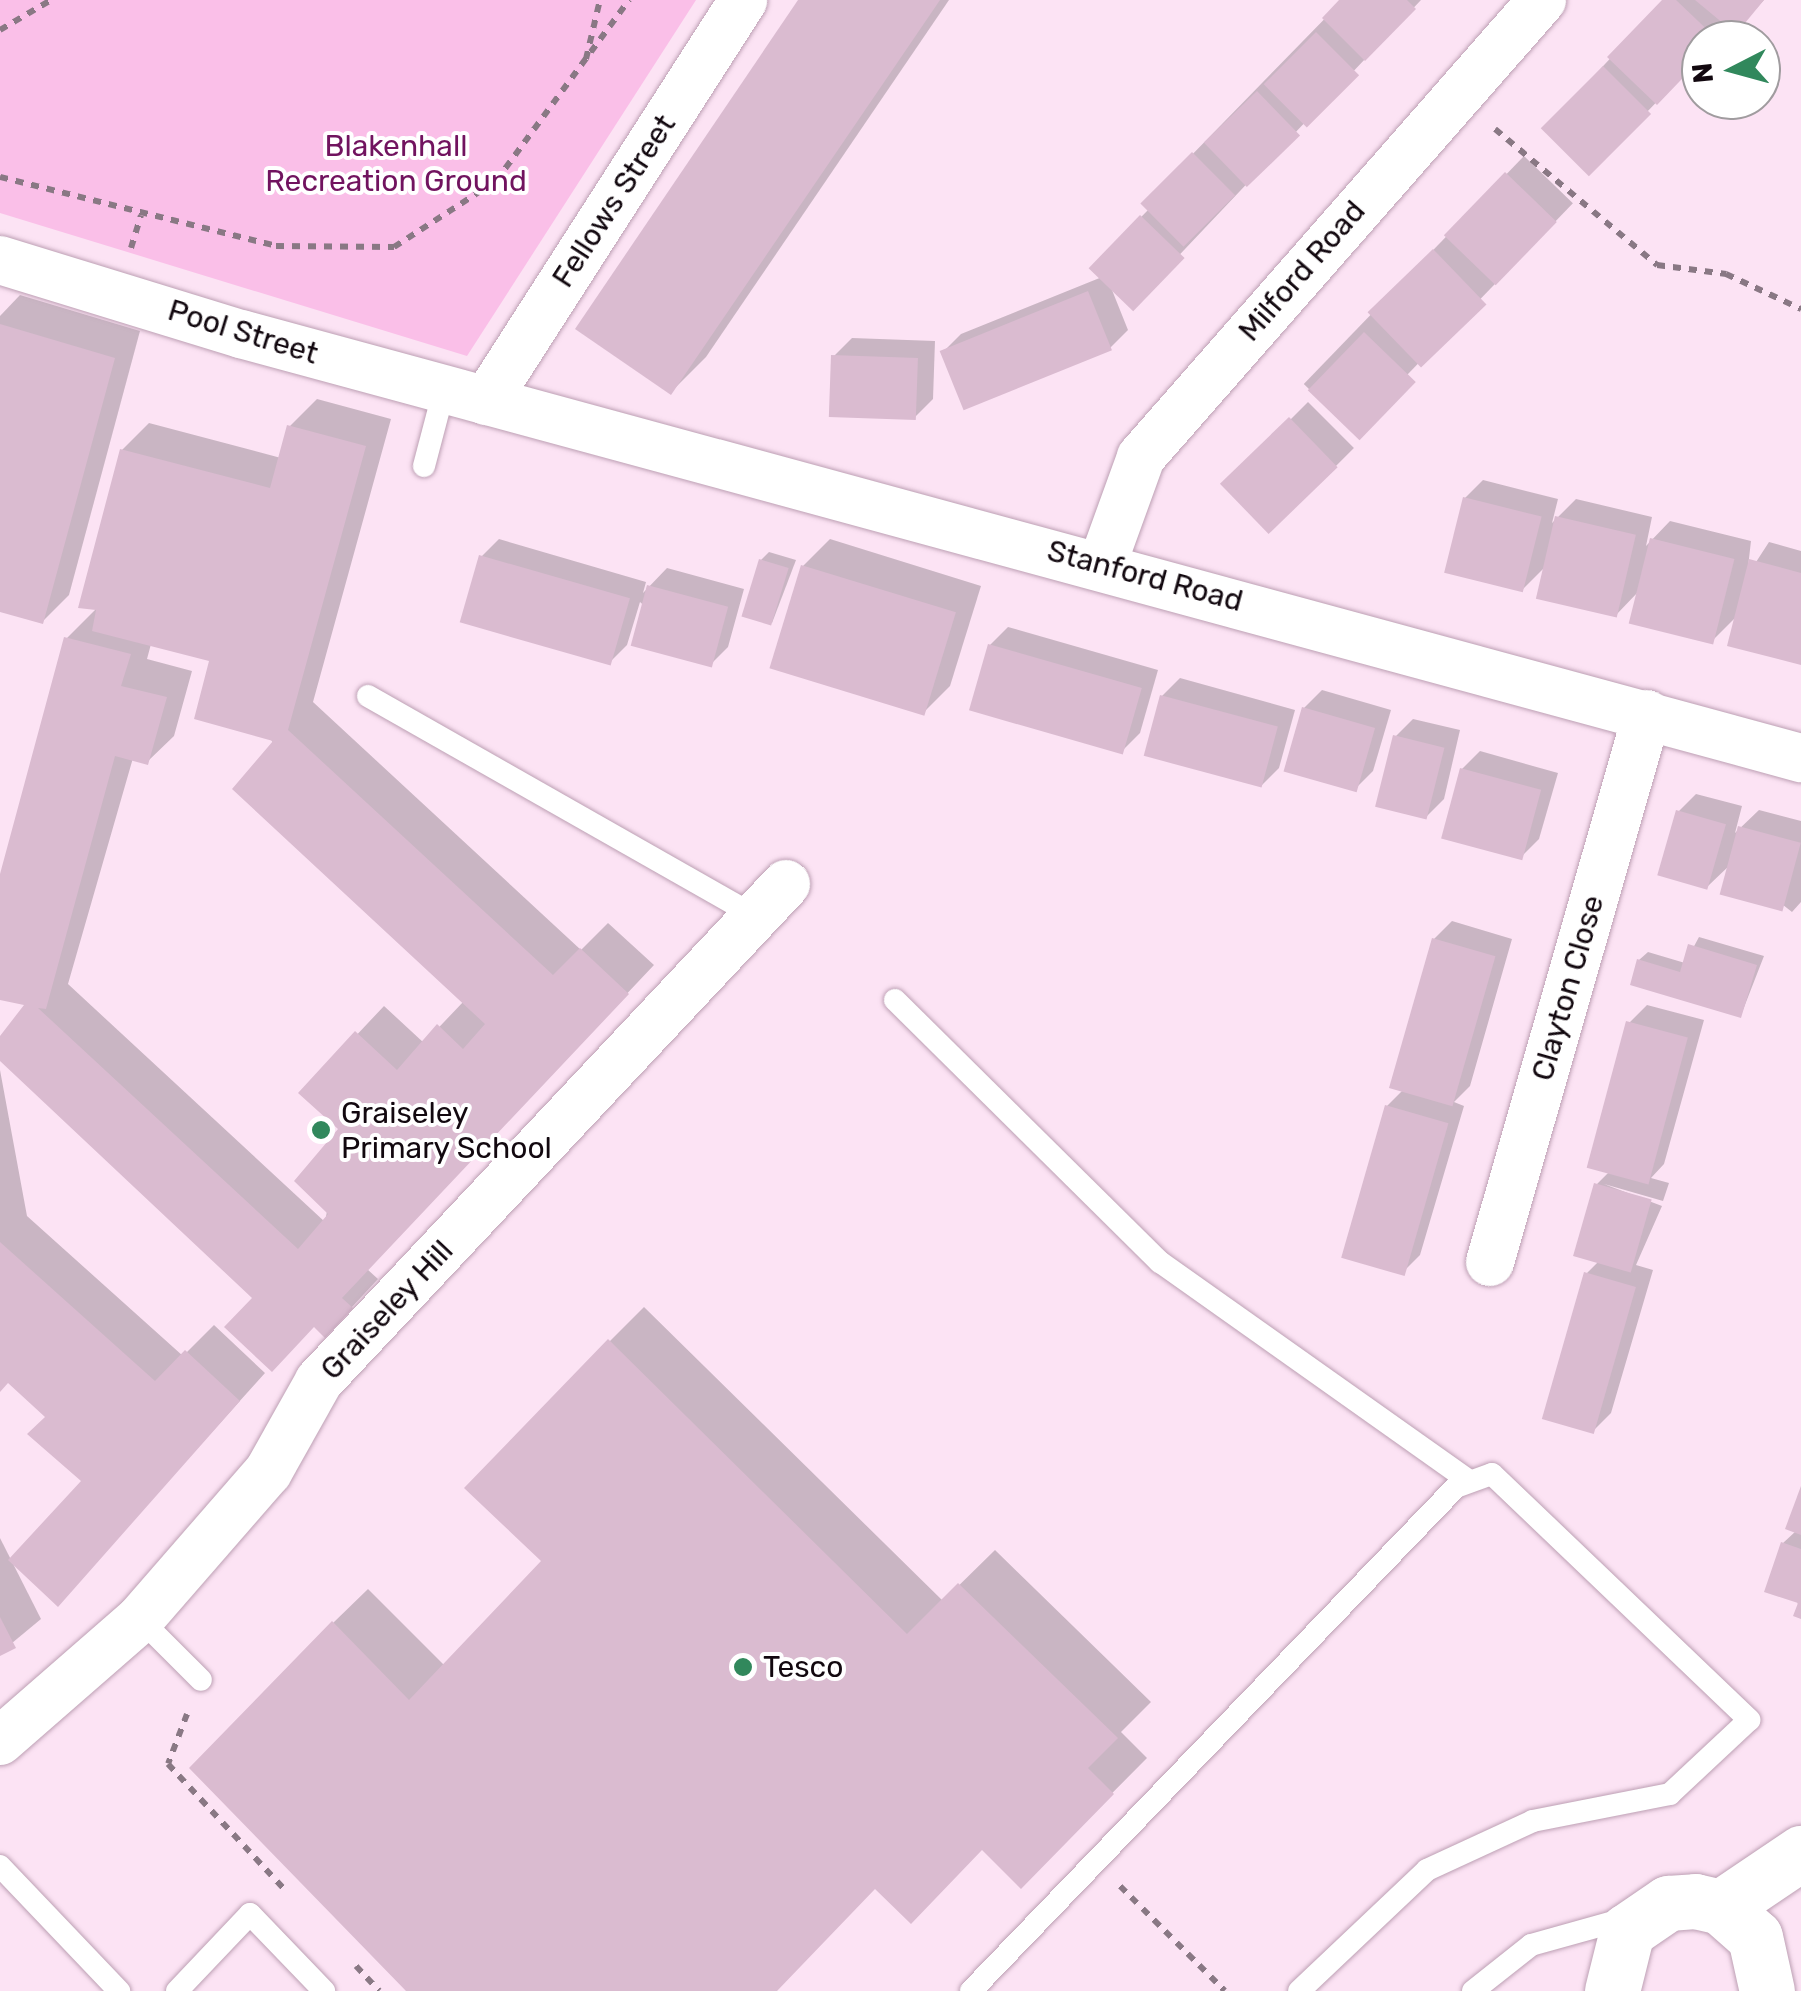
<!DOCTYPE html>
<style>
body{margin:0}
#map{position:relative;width:1801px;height:1991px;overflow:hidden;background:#fce3f4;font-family:Rubik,sans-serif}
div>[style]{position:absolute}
.green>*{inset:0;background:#fabfe8}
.shadow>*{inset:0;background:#0003;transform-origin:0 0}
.building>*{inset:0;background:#dabbd0;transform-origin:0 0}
.path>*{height:6px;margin-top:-3px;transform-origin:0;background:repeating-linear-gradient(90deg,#897884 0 8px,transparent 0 16px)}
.roads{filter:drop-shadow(0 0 2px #bda0b4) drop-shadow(0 0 2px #bda0b4)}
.service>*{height:22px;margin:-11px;padding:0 11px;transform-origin:11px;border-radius:11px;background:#fff}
.minor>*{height:48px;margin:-24px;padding:0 24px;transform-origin:24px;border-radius:24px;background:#fff}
.tertiary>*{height:55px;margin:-27.5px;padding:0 27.5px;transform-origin:27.5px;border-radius:27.5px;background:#fff}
.dots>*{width:28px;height:28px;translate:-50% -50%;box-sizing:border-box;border:5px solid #fff;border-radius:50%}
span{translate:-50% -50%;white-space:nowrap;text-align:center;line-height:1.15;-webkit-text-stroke:8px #fff;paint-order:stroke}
.park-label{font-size:30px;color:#71135f}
.street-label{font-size:30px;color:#12080f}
.poi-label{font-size:30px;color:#12080f}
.left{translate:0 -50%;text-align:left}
.north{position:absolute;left:1681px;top:20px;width:100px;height:100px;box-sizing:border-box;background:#fff;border:2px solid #a09c9f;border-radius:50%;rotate:264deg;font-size:28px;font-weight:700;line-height:40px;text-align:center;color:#12080f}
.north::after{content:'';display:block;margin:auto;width:35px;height:45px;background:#31885c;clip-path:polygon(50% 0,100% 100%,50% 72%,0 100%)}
</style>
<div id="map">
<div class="green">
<i style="clip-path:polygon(0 0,696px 0,467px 356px,0 213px)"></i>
</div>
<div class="shadow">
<i style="clip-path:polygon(801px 0,949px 0,706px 357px,671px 392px)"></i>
<i style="clip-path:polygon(1343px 0,1421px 0,1131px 306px,1110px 285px,1128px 330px,1110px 348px,943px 352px,961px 334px,1102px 277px,1092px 267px,1149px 209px,1144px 204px)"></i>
<i style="clip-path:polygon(1665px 0,1764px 0,1736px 31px,1701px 40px,1701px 56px,1589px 172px,1545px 128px)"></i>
<i style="left:1524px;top:156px;width:68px;height:317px;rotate:44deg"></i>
<i style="clip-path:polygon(20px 295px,140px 331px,69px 595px,42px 622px,0 609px,0 316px)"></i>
<i style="clip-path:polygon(852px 338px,935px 341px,933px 399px,915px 417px,834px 356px)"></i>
<i style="clip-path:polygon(evenodd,317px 399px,391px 419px,313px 702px,581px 950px,608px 923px,654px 965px,367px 1269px,378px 1279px,351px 1308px,315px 1324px,256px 1298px,0 1058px,0 1040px,29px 1003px,0 998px,0 883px,66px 639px,97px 608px,122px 450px,149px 423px,281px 458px,290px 426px,317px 399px,151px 644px,212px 660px,464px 1001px,424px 1043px,384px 1006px,302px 1093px,342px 1129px,325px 1222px,68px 984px,133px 758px,147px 762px,174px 736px,192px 671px,147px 659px,151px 644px)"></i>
<i style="left:1308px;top:402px;width:65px;height:117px;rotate:45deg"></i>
<i style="clip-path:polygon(1483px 480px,1558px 499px,1552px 523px,1576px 499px,1652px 517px,1646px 546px,1670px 521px,1751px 541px,1747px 576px,1769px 542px,1801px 551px,1801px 662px,1737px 616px,1713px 640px,1639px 591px,1616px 615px,1546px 566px,1521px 591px,1465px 498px)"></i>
<i style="clip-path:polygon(499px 539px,646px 582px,643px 593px,667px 568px,744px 589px,728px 647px,710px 665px,640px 602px,627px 645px,609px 663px,481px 557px)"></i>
<i style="clip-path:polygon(830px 539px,981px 586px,950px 686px,923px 713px,803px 566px)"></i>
<i style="clip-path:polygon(769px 552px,796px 560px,772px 623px,761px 560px)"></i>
<i style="clip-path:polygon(1008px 627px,1158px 670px,1140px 733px,1122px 751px,990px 645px)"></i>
<i style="clip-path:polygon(1180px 678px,1295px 710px,1279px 768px,1261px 786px,1162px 696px)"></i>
<i style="clip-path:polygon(1322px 690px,1391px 710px,1373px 771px,1355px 789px,1304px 708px)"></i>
<i style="clip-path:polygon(1413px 719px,1460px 730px,1444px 799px,1426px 817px,1395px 737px)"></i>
<i style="clip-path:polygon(1480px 751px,1558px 773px,1539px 839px,1521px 857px,1462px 769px)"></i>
<i style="clip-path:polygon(1696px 794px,1742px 806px,1735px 833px,1759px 810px,1801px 821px,1801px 902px,1792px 912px,1731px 864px,1708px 886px,1678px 812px)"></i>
<i style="clip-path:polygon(1452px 921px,1512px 939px,1470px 1086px,1454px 1102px,1464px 1106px,1420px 1255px,1402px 1273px,1387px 1106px,1403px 1090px,1434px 939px)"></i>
<i style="clip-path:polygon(1699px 937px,1764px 956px,1741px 1015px,1639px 960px,1648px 952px,1685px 963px)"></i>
<i style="clip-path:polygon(1647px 1005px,1704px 1020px,1664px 1164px,1651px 1178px,1669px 1183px,1663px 1201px,1604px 1184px,1662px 1206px,1636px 1265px,1653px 1270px,1611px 1413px,1593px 1431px,1586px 1274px,1599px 1261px,1596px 1185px,1609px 1172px,1629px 1023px)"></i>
<i style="clip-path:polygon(0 1070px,27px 1216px,183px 1356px,214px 1325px,265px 1373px,58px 1603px,85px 1481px,49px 1417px,9px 1380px,0 1389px)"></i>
<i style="clip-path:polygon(644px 1307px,943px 1601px,995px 1550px,1151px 1702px,1121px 1732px,1147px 1758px,1021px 1885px,983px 1847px,875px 1887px,775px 1991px,409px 1991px,333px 1623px,368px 1589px,445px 1666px,544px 1560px,610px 1341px)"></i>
<i style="clip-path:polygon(1801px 1492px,1801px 1617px,1783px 1543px,1796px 1531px)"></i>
<i style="clip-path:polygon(0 1538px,41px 1619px,0 1653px)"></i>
</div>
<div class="building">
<i style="clip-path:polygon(798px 0,940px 0,671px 395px,575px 329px)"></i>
<i style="clip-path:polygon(1339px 0,1407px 0,1416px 9px,1365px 61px,1322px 18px)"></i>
<i style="clip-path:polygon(1662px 0,1676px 0,1718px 40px,1701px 40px,1701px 59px,1657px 105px,1607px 57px)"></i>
<i style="clip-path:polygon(1695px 0,1764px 0,1736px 34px)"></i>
<i style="left:1316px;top:32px;width:61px;height:74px;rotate:45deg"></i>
<i style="left:1603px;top:66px;width:68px;height:88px;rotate:45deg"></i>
<i style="left:1257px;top:91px;width:62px;height:74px;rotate:46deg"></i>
<i style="left:1192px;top:152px;width:61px;height:73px;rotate:45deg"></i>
<i style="left:1505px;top:172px;width:72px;height:88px;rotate:44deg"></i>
<i style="left:1140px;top:215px;width:62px;height:74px;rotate:44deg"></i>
<i style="left:1433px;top:249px;width:77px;height:91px;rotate:46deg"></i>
<i style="left:1088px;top:291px;width:64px;height:160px;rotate:68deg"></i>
<i style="clip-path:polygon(0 324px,115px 358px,43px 624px,0 612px)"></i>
<i style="left:1364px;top:332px;width:72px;height:81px;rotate:44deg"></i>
<i style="left:831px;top:355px;width:87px;height:62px;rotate:2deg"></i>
<i style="left:1289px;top:417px;width:70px;height:96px;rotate:46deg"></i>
<i style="clip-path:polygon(287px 425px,366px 446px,288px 730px,553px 975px,580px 948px,629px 994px,342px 1298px,353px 1308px,325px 1338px,314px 1327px,272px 1372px,224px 1327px,252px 1298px,0 1061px,0 1036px,24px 1005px,0 1000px,0 874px,64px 637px,131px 654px,121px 686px,167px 697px,148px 765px,115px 756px,46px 1009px,38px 1008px,298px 1249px,328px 1214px,294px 1181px,338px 1129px,298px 1093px,355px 1031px,397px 1070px,437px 1024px,463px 1049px,485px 1024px,232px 789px,273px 741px,194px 719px,209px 661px,92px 631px,96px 610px,78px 608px,120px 449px,270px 488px)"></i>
<i style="left:1463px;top:497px;width:81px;height:78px;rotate:14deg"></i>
<i style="left:1555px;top:516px;width:83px;height:85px;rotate:13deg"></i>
<i style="left:1650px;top:538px;width:87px;height:88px;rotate:14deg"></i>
<i style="left:479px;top:555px;width:157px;height:70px;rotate:16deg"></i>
<i style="left:759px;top:559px;width:31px;height:60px;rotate:17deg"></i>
<i style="clip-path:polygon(1749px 559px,1801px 573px,1801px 665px,1727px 646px)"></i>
<i style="left:801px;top:565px;width:162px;height:108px;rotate:17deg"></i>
<i style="left:647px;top:585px;width:84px;height:63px;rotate:15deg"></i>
<i style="left:988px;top:644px;width:160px;height:69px;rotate:16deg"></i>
<i style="left:1160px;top:695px;width:122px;height:63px;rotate:15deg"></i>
<i style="left:1302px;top:707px;width:76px;height:67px;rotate:16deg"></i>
<i style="left:1393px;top:735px;width:53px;height:74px;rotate:14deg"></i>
<i style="left:1460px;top:768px;width:84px;height:73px;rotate:15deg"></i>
<i style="left:1676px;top:810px;width:52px;height:68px;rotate:16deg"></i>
<i style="left:1738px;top:826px;width:65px;height:71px;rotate:15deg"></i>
<i style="left:1432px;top:938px;width:66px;height:156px;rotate:16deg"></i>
<i style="clip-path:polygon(1688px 944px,1757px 965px,1741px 1018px,1630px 985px,1637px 959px,1680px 972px)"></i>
<i style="left:1626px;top:1021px;width:64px;height:152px;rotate:15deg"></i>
<i style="left:1385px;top:1105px;width:66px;height:159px;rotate:16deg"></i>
<i style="left:1594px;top:1183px;width:60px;height:76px;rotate:16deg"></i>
<i style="clip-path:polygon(0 1242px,155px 1381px,185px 1350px,240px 1401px,58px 1607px,8px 1560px,81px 1481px,27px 1434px,45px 1417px,8px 1383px,0 1392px)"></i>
<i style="left:1584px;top:1272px;width:54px;height:153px;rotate:16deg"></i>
<i style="clip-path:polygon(608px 1339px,907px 1634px,958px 1583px,1118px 1738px,1088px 1768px,1114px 1794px,1021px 1889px,982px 1850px,911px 1924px,875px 1889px,777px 1991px,406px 1991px,189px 1768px,332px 1621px,409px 1700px,541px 1561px,464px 1488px)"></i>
<i style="clip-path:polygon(1801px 1486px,1801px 1535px,1785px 1529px)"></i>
<i style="clip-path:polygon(1781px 1542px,1801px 1549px,1801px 1619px,1793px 1616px,1798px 1603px,1764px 1592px)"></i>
<i style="clip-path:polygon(0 1617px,16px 1648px,0 1656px)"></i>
</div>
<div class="path">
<i style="left:0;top:30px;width:59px;rotate:-30.5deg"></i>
<i style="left:586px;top:59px;width:61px;rotate:-76.7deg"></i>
<i style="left:1495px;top:129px;width:212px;rotate:40deg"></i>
<i style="left:1657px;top:265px;width:70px;rotate:7.4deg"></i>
<i style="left:1726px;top:274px;width:83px;rotate:25deg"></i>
<i style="left:0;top:177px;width:284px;rotate:14deg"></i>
<i style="left:276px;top:246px;width:118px;rotate:0.5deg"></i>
<i style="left:394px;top:247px;width:121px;rotate:-32.9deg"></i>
<i style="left:496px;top:181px;width:225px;rotate:-53.7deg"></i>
<i style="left:131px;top:248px;width:34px;rotate:-73deg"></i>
<i style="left:187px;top:1714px;width:53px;rotate:110.8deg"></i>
<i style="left:168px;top:1764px;width:173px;rotate:47.1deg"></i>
<i style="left:1120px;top:1886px;width:148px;rotate:45deg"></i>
<i style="left:356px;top:1966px;width:34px;rotate:47deg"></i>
</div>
<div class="roads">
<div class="service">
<i style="left:424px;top:466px;width:79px;rotate:-75.3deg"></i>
<i style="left:368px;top:696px;width:446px;rotate:29.6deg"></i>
<i style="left:895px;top:1000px;width:373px;rotate:44.7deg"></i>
<i style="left:1160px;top:1262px;width:377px;rotate:35.3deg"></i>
<i style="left:140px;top:1619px;width:86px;rotate:45deg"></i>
<i style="left:0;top:1866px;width:173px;rotate:46.4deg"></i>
<i style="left:177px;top:1991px;width:106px;rotate:-46.5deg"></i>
<i style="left:250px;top:1914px;width:107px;rotate:46.1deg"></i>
<i style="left:971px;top:1991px;width:699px;rotate:-46.1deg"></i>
<i style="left:1456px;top:1487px;width:38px;rotate:-20deg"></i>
<i style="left:1492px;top:1474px;width:356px;rotate:43.7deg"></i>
<i style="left:1749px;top:1720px;width:108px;rotate:136.9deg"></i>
<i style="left:1670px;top:1794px;width:140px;rotate:168.9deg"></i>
<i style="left:1533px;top:1821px;width:117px;rotate:155.2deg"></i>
<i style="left:1427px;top:1870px;width:176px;rotate:136.6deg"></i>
<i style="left:1473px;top:1991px;width:74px;rotate:-38.4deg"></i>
<i style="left:1531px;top:1945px;width:101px;rotate:-15.6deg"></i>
</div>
<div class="minor">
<i style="left:0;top:260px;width:252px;rotate:17.1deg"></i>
<i style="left:241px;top:334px;width:1617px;rotate:15.21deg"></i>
<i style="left:486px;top:401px;width:476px;rotate:-57.3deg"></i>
<i style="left:1102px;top:565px;width:115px;rotate:-70.1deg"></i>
<i style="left:1141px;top:457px;width:608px;rotate:-48.73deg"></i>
<i style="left:1490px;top:1262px;width:570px;rotate:-74.01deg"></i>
<i style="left:0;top:1741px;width:186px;rotate:-41.1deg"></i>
<i style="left:140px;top:1619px;width:195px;rotate:-49deg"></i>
<i style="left:268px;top:1472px;width:104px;rotate:-60.7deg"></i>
<i style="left:319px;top:1381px;width:682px;rotate:-46.78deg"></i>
</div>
<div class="tertiary">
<i style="left:1721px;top:1907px;width:97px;rotate:-34deg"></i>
<i style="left:1612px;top:1991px;width:62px;rotate:-76deg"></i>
<i style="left:1627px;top:1931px;width:50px;rotate:-34.3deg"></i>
<i style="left:1668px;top:1903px;width:27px;rotate:-4deg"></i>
<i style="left:1695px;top:1901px;width:27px;rotate:13deg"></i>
<i style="left:1721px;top:1907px;width:45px;rotate:41.4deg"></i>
<i style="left:1755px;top:1937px;width:55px;rotate:77.5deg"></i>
</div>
</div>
<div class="dots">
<i style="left:321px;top:1130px;background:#31885c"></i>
<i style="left:743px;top:1667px;background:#31885c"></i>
</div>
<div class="park-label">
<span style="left:396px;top:163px">Blakenhall<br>Recreation Ground</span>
</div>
<div class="street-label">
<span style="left:614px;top:201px;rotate:-57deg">Fellows Street</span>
<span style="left:1302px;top:271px;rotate:-49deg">Milford Road</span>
<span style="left:243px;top:332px;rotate:17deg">Pool Street</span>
<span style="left:1145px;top:576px;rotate:15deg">Stanford Road</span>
<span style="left:1568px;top:988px;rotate:-74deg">Clayton Close</span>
<span style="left:387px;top:1310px;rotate:-47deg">Graiseley Hill</span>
</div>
<div class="poi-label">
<span class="left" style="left:341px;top:1130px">Graiseley<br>Primary School</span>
<span class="left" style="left:763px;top:1667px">Tesco</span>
</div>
<div class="north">N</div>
</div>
